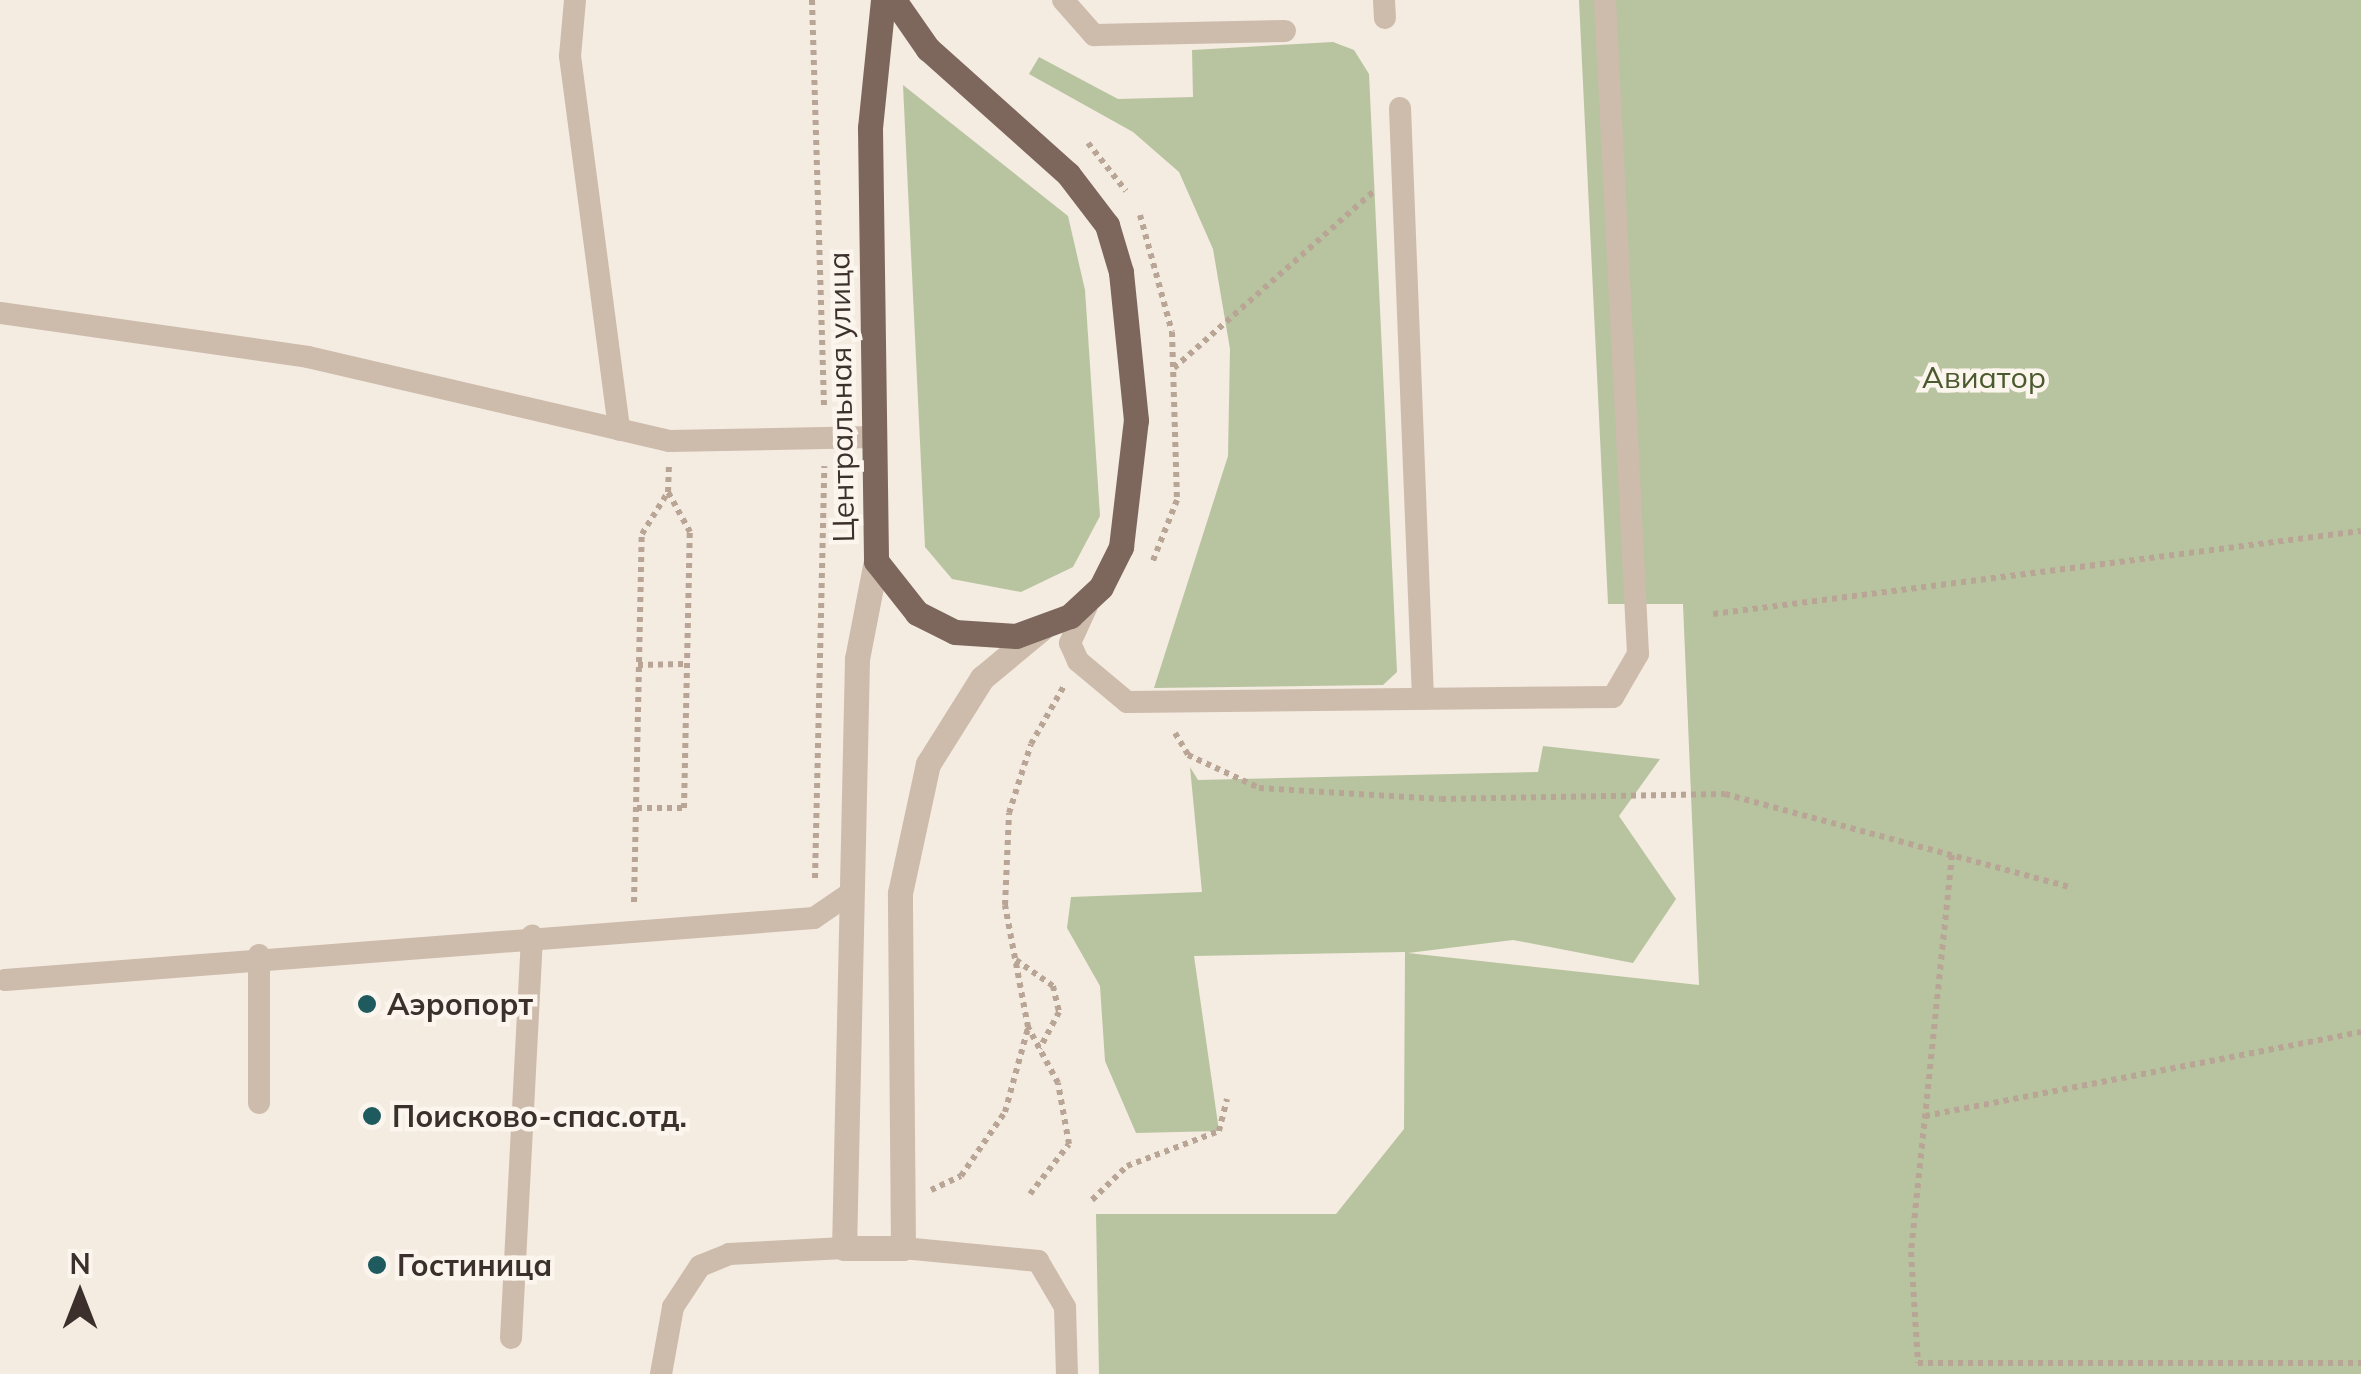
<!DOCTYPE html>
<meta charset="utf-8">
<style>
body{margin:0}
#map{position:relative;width:2361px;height:1374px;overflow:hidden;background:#f4ebe1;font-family:Mulish,sans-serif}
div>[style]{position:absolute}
.green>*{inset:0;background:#b8c4a0}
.path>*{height:6px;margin-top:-3px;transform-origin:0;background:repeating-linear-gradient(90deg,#b9a596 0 5px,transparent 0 10px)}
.lane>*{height:22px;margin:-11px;padding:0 11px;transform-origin:11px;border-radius:11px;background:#cdbbac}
.street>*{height:25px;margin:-12.5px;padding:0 12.5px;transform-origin:12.5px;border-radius:12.5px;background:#cdbbac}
.primary>*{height:25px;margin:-12.5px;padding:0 12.5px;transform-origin:12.5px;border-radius:12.5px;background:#7d675c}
.dots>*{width:28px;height:28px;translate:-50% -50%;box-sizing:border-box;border:5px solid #fbf5ee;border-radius:50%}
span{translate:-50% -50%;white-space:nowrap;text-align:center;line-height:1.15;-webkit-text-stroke:9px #fbf5ee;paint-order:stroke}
.park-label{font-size:30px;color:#4a5a2e}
.street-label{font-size:30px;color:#3b302b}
.poi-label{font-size:30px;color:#3b302b;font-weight:700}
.left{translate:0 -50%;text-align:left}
.north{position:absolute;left:30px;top:1244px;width:100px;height:100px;-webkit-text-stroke:8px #fbf5ee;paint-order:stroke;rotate:0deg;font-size:28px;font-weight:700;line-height:40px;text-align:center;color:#3b302b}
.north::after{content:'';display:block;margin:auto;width:35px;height:45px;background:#3b302b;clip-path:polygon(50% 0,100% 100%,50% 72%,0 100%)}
</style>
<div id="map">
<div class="green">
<i style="clip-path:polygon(1579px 0,2361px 0,2361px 1374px,1099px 1374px,1096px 1214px,1336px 1214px,1404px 1129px,1405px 952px,1194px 956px,1219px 1131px,1136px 1133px,1105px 1061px,1100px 986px,1067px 928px,1071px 897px,1202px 892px,1190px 767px,1198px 780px,1538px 772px,1543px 746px,1660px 759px,1619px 816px,1676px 899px,1633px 963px,1513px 940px,1408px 953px,1699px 985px,1683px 604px,1608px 604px)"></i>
<i style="clip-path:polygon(1333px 42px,1354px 50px,1369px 74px,1397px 672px,1383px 685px,1154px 688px,1228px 456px,1230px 349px,1213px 249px,1179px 172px,1133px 132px,1029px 74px,1039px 57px,1118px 99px,1193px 97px,1192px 50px)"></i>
<i style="clip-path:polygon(903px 85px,1068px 216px,1085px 290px,1100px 516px,1073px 567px,1021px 592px,952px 579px,925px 547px)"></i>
</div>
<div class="path">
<i style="left:812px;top:0;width:409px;rotate:88.3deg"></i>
<i style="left:1088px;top:143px;width:61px;rotate:51.6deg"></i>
<i style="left:1140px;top:215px;width:121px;rotate:74.7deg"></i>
<i style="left:1172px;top:332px;width:168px;rotate:88.3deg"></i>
<i style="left:1177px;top:500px;width:68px;rotate:111.6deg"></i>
<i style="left:1174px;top:368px;width:267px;rotate:-41.5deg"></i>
<i style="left:1713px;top:614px;width:653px;rotate:-7.3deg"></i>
<i style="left:638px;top:665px;width:46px;rotate:-1.2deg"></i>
<i style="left:1175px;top:733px;width:26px;rotate:59deg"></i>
<i style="left:1188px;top:755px;width:78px;rotate:24.9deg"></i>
<i style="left:1259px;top:788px;width:182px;rotate:3.5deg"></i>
<i style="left:1441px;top:799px;width:284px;rotate:-1deg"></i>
<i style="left:1725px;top:794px;width:357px;rotate:15.1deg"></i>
<i style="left:637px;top:808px;width:47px"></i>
<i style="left:684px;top:808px;width:276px;rotate:-88.8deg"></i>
<i style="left:690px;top:532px;width:46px;rotate:-118.8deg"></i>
<i style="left:1952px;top:855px;width:399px;rotate:95.9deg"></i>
<i style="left:1911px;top:1252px;width:111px;rotate:86.4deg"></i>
<i style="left:1918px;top:1363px;width:443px"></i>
<i style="left:815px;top:878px;width:412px;rotate:-88.7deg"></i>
<i style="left:634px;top:902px;width:368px;rotate:-88.8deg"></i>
<i style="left:642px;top:534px;width:49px;rotate:-58.2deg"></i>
<i style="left:668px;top:492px;width:25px;rotate:-88deg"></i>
<i style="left:1016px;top:960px;width:45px;rotate:35.1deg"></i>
<i style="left:1053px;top:986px;width:27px;rotate:77deg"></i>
<i style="left:1059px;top:1012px;width:41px;rotate:117.8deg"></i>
<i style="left:1925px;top:1116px;width:444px;rotate:-10.9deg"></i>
<i style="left:931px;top:1190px;width:33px;rotate:-25deg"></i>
<i style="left:961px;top:1176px;width:78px;rotate:-55.5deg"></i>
<i style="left:1005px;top:1112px;width:87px;rotate:-74.7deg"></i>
<i style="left:1030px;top:1194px;width:63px;rotate:-52deg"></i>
<i style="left:1069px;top:1144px;width:62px;rotate:-100.2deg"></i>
<i style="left:1058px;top:1083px;width:64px;rotate:-118.2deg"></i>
<i style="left:1028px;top:1027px;width:124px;rotate:-100.7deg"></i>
<i style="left:1005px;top:905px;width:92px;rotate:-87.5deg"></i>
<i style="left:1009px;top:813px;width:72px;rotate:-72.3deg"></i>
<i style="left:1031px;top:744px;width:67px;rotate:-60.4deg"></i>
<i style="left:1092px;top:1200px;width:49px;rotate:-44.2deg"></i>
<i style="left:1127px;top:1166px;width:98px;rotate:-20.8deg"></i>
<i style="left:1219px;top:1131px;width:33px;rotate:-76deg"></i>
</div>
<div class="lane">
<i style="left:575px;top:0;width:56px;rotate:95.1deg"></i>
<i style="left:570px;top:56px;width:377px;rotate:82.5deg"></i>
<i style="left:1063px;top:0;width:47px;rotate:48.5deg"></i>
<i style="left:1094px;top:35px;width:191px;rotate:-1.2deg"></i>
<i style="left:1384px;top:0;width:18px;rotate:87deg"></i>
<i style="left:1400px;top:108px;width:591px;rotate:87.77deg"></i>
<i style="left:0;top:313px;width:311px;rotate:8.1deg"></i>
<i style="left:308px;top:357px;width:371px;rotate:13.1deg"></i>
<i style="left:669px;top:441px;width:205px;rotate:-1.1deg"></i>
<i style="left:1087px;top:606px;width:41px;rotate:114.7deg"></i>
<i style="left:1070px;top:643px;width:20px;rotate:66deg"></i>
<i style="left:1078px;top:661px;width:64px;rotate:39.9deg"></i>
<i style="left:1127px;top:702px;width:486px;rotate:-0.6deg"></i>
<i style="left:1613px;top:697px;width:50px;rotate:-59.8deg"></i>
<i style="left:1638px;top:654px;width:655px;rotate:-92.89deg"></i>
<i style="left:259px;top:955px;width:148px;rotate:90deg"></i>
<i style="left:5px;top:980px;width:811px;rotate:-4.38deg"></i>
<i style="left:814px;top:918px;width:42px;rotate:-34.4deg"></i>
<i style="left:903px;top:1248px;width:136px;rotate:5.5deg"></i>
<i style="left:1038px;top:1261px;width:53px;rotate:59.6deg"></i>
<i style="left:1065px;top:1307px;width:67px;rotate:88.3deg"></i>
<i style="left:511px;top:1338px;width:403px;rotate:-87deg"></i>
<i style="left:661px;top:1374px;width:68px;rotate:-79.8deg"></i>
<i style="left:673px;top:1307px;width:49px;rotate:-56.6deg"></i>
<i style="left:700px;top:1266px;width:31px;rotate:-22deg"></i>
<i style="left:729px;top:1254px;width:115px;rotate:-3deg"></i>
</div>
<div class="street">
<i style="left:876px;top:561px;width:100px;rotate:101deg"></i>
<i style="left:857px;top:659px;width:589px;rotate:91.26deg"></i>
<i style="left:844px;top:1248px;width:59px"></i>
<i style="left:903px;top:1248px;width:355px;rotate:-90.5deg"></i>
<i style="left:900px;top:893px;width:132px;rotate:-77.8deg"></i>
<i style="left:928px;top:764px;width:102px;rotate:-57.9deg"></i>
<i style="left:982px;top:678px;width:78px;rotate:-39.8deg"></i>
</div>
<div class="primary">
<i style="left:883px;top:0;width:129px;rotate:95.8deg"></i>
<i style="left:870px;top:128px;width:433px;rotate:89.2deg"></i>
<i style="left:876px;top:561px;width:66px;rotate:51.7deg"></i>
<i style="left:917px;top:613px;width:42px;rotate:26.6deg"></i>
<i style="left:955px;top:632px;width:61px;rotate:3.8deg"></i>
<i style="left:1016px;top:636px;width:58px;rotate:-20.3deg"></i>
<i style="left:1070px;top:616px;width:42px;rotate:-43.1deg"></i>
<i style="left:1101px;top:587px;width:45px;rotate:-63.4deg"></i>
<i style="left:1121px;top:547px;width:128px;rotate:-83.3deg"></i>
<i style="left:1136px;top:420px;width:149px;rotate:-95.8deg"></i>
<i style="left:1121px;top:272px;width:49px;rotate:-106.6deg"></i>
<i style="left:1107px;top:225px;width:64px;rotate:-127.4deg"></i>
<i style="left:1068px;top:174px;width:188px;rotate:-138.2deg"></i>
<i style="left:928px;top:49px;width:60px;rotate:-124.8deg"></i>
</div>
<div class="dots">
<i style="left:367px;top:1004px;background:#1f5a5e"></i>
<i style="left:372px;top:1116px;background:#1f5a5e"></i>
<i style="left:377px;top:1265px;background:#1f5a5e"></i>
</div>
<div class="park-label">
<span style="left:1984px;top:377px">Авиатор</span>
</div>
<div class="street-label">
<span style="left:841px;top:397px;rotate:-91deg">Центральная улица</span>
</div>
<div class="poi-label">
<span class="left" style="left:387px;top:1004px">Аэропорт</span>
<span class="left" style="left:392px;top:1116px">Поисково-спас.отд.</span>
<span class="left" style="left:397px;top:1265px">Гостиница</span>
</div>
<div class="north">N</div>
</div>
